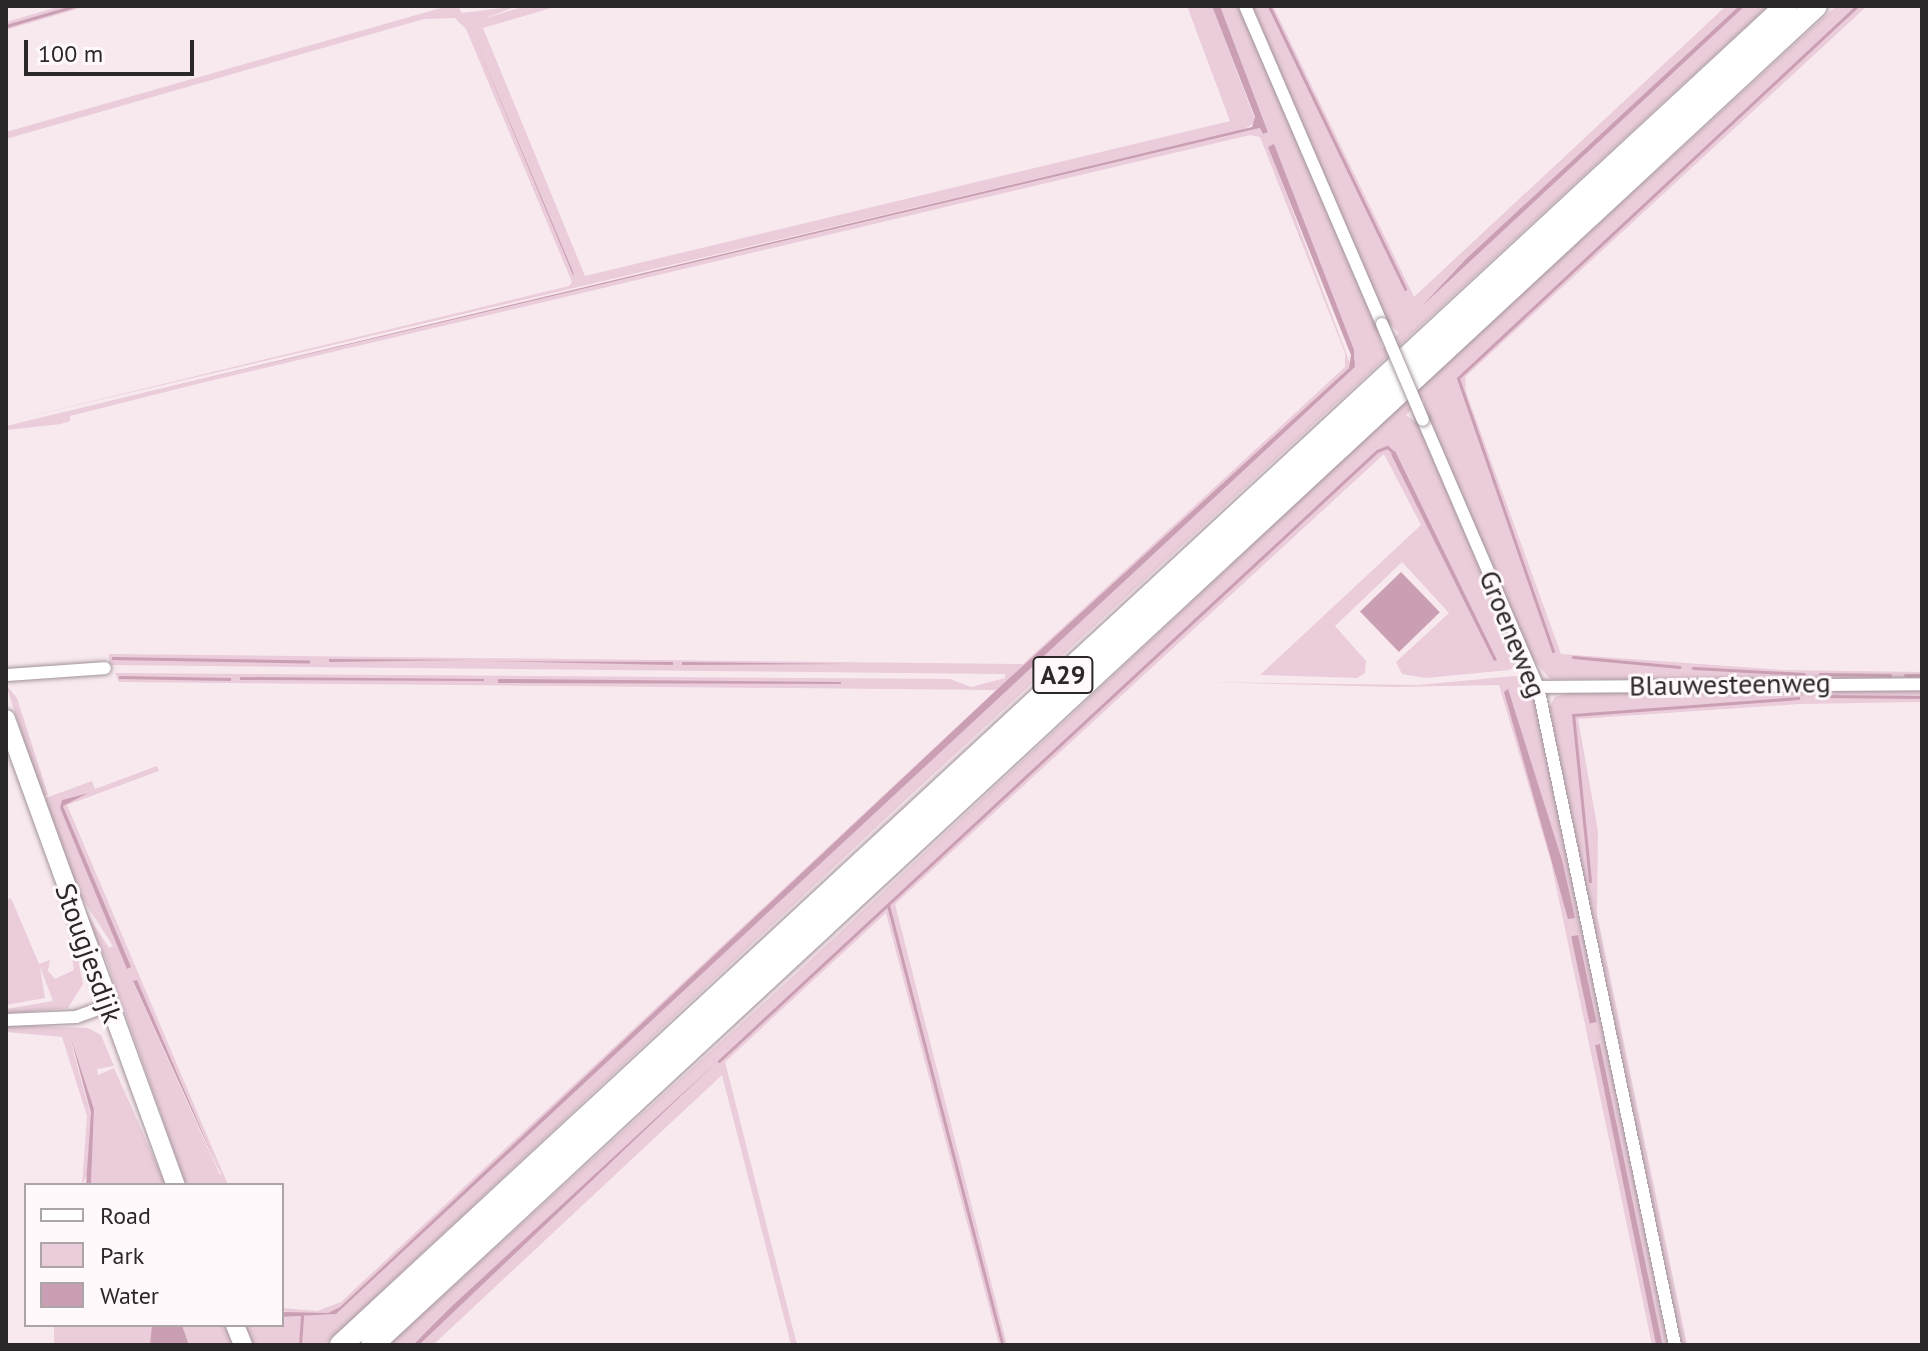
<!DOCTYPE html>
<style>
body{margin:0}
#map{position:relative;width:1928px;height:1351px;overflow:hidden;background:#f8e9ef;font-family:"PT Sans",sans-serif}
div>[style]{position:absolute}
.green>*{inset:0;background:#eaccda;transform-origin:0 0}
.water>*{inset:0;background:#cb9fb3;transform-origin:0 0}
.stream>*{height:3px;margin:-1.5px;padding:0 1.5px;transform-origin:1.5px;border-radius:1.5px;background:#cb9fb3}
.roads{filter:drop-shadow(0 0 2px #a1939a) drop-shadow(0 0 2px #a1939a)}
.street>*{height:12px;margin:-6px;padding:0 6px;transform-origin:6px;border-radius:6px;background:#fff}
.secondary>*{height:18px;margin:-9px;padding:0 9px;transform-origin:9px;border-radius:9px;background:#fff}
.highway>*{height:22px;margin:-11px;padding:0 11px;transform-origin:11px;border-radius:11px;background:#fff}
.bridges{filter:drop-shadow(0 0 2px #a1939a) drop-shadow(0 0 2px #a1939a)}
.street-bridge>*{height:12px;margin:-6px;padding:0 6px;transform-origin:6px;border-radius:6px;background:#fff}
span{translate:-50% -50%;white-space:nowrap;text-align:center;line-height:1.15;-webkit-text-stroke:6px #fff9fb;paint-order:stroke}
.shield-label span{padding:2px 6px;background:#fff9fb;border:2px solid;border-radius:6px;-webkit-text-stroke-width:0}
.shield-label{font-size:26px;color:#2c2729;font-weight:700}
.street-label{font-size:28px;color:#2c2729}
.frame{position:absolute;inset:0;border:8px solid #2c2729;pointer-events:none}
.legend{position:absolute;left:24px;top:1183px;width:260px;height:144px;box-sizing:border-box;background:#fff9fb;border:2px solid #aba5a7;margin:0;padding:10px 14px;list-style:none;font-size:24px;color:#2c2729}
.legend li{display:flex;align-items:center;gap:16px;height:40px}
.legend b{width:40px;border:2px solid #aba5a7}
.scale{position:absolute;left:24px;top:40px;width:170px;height:36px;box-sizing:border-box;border:4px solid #2c2729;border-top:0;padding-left:10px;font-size:24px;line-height:28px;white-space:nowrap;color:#2c2729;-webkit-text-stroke:6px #fff9fb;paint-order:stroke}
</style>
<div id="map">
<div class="green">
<i style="clip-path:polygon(61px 6px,87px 6px,6px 30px,6px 22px)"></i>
<i style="clip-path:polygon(448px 6px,458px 6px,462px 13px,518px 6px,482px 19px,526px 6px,558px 6px,483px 28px,585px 276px,1230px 121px,1187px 6px,1212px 6px,1256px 122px,1243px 130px,6px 422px,569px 286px,572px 282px,466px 29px,455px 18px,424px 19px,6px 139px,6px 132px)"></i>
<i style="clip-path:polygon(1220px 6px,1239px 6px,1378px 327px,1382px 348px,1399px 333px,1387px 321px,1250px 6px,1273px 6px,1414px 297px,1726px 6px,1739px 6px,1422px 305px,1745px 6px,1768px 6px,900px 805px,324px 1345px,251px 1345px,243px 1325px,282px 1325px,282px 1317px,336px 1314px,1355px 367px,1355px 355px,1273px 145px,1269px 148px,1351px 366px,340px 1307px,326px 1314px,287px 1314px,282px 1308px,317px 1311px,341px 1302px,996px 690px,119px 682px,115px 673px,950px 679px,971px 687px,1005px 678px,1005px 674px,109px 665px,109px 654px,1023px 664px,1345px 367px,1345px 353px,1260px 137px,1250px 135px,197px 384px,70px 416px,70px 421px,61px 424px,6px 430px,6px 426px,1261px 128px,1263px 134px,1268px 131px)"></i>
<i style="clip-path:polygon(1836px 6px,1867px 6px,1465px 377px,1466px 392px,1561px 654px,1782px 670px,1922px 672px,1922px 680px,1550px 679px,1531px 657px,1427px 419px,1423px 399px,1406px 415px,1420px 425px,1520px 664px,1509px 670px,1426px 678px,1402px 674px,1396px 662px,1449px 613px,1402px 562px,1335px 626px,1366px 661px,1365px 673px,1357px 678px,1260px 675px,1421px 525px,1384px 454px,895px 904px,1007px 1345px,999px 1345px,886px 913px,725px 1062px,797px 1345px,791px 1345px,722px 1075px,433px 1345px,419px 1345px,721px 1058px,413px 1345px,389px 1345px,802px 968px,1398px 408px)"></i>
<i style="clip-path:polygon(evenodd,1515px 676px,1527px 678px,1538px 711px,1669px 1345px,1652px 1345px,1551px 862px,1499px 685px,1394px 687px,1205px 682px,1418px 685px,1515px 676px,1600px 1044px,1661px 1343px,1657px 1344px,1595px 1045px,1600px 1044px)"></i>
<i style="clip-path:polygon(6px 685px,17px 698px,48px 795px,42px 796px)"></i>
<i style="clip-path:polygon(1922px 688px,1922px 702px,1799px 704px,1578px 719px,1598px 831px,1597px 915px,1687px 1345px,1679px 1345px,1549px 708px,1555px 697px,1570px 692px)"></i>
<i style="clip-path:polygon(evenodd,157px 766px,159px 771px,67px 805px,228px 1185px,186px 1185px,107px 962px,81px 905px,109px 948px,113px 946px,73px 884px,43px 799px,92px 781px,95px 789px,157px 766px,87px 793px,63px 806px,127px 968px,60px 808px,62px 800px,87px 793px,157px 766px,137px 981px,221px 1174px,220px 1175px,133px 982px,137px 981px)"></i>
<i style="clip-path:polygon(11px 898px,39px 964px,50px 960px,48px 971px,55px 979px,74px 970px,66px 919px,72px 930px,83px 984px,68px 1008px,6px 1014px,6px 1009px,53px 1001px,40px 967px,45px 998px,6px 1005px,6px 900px)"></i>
<i style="clip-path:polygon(6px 1025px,88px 1028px,101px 1035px,114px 1066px,97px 1069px,98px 1075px,114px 1068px,166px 1185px,91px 1185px,94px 1109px,70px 1039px,92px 1119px,88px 1173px,82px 1185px,87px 1116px,62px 1037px,6px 1032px)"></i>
<i style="left:54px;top:1325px;width:98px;height:21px"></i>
<i style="clip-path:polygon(182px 1325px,225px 1325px,233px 1345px,189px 1345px)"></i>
</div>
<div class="water">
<i style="clip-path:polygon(1212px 6px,1220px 6px,1268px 132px,1263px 134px,1260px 128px,6px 426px,1252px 127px,1255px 117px)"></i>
<i style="clip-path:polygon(1739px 6px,1745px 6px,1422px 306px,1467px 258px)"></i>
<i style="clip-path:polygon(473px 35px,574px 274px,573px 275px)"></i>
<i style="clip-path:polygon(1274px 144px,1354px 350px,1355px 367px,336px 1314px,282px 1317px,282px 1312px,328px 1313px,340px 1307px,1003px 684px,1349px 368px,1351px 355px,1268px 147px)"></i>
<i style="clip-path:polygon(1395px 451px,1497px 660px,1494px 661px,1391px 454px)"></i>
<i style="left:1401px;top:572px;width:56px;height:57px;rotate:46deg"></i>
<i style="left:112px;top:657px;width:198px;height:3px;rotate:1deg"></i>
<i style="clip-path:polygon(329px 659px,468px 660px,329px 662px)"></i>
<i style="clip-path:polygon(480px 661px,673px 662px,673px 665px)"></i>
<i style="clip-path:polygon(682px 662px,847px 664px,682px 665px)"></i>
<i style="left:119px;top:676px;width:112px;height:3px;rotate:1deg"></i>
<i style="clip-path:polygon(240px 677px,484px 679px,484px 681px,240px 680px)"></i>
<i style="clip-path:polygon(498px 679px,841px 682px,841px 684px,498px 683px)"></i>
<i style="clip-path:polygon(1508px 689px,1562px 860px,1575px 918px,1568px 919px,1504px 692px)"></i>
<i style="clip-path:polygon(88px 793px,63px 806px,131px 967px,127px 969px,60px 808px,62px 800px)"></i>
<i style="left:1578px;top:935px;width:89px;height:7px;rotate:78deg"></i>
<i style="clip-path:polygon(137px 980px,221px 1175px,133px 981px)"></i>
<i style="clip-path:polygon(71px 1039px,94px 1109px,91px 1185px,86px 1185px,91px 1113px)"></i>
<i style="clip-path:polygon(1600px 1044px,1662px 1343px,1656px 1344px,1595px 1045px)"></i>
<i style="clip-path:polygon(721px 1058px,419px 1345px,413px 1345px,452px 1306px)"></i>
<i style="clip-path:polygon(152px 1325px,182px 1325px,189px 1345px,150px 1345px)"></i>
</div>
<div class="stream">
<i style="left:1269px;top:6px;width:314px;rotate:64.3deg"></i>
<i style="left:6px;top:26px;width:72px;rotate:-16.2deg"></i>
<i style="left:1553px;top:651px;width:289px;rotate:-109.2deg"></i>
<i style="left:1458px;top:378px;width:546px;rotate:-42.99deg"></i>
<i style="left:1573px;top:657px;width:107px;rotate:5.3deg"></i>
<i style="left:1693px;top:668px;width:111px;rotate:3.1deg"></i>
<i style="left:1820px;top:674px;width:70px;rotate:0.8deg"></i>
<i style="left:1905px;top:675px;width:17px"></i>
<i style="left:1822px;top:696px;width:100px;rotate:0.6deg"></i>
<i style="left:1590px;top:881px;width:167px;rotate:-95.8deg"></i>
<i style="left:1573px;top:715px;width:226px;rotate:-4.3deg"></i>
<i style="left:888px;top:905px;width:455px;rotate:75.4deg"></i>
<i style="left:719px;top:1061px;width:897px;rotate:-42.83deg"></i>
<i style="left:1377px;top:451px;width:11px;rotate:-22deg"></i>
<i style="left:1387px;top:447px;width:8px;rotate:40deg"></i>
<i style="left:300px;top:1345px;width:29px;rotate:-86deg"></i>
</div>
<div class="roads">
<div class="street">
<i style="left:1245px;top:6px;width:346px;rotate:66.7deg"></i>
<i style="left:1423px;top:420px;width:291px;rotate:66.7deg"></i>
<i style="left:1538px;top:687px;width:672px;rotate:78.24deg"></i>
<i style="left:6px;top:675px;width:99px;rotate:-4deg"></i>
<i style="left:1538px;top:687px;width:384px;rotate:-0.4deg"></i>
<i style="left:6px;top:1020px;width:70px;rotate:-2.5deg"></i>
<i style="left:76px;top:1017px;width:35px;rotate:-20deg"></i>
</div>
<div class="secondary">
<i style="left:6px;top:719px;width:496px;rotate:70deg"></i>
<i style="left:235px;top:1325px;width:22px;rotate:68deg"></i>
</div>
<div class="highway">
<i style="left:341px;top:1345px;width:1970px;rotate:-42.82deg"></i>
<i style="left:372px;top:1345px;width:1969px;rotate:-42.84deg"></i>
</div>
</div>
<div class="bridges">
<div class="street-bridge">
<i style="left:1382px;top:324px;width:104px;rotate:66.9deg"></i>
</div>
</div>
<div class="shield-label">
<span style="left:1063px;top:675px">A29</span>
</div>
<div class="street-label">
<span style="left:1513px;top:634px;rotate:68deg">Groeneweg</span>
<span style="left:1730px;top:684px;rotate:-1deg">Blauwesteenweg</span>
<span style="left:89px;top:953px;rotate:70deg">Stougjesdijk</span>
</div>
<div class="frame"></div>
<ul class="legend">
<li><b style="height:10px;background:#fff"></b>Road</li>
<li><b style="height:22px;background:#eaccda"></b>Park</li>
<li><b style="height:22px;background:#cb9fb3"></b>Water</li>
</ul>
<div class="scale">100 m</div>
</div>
